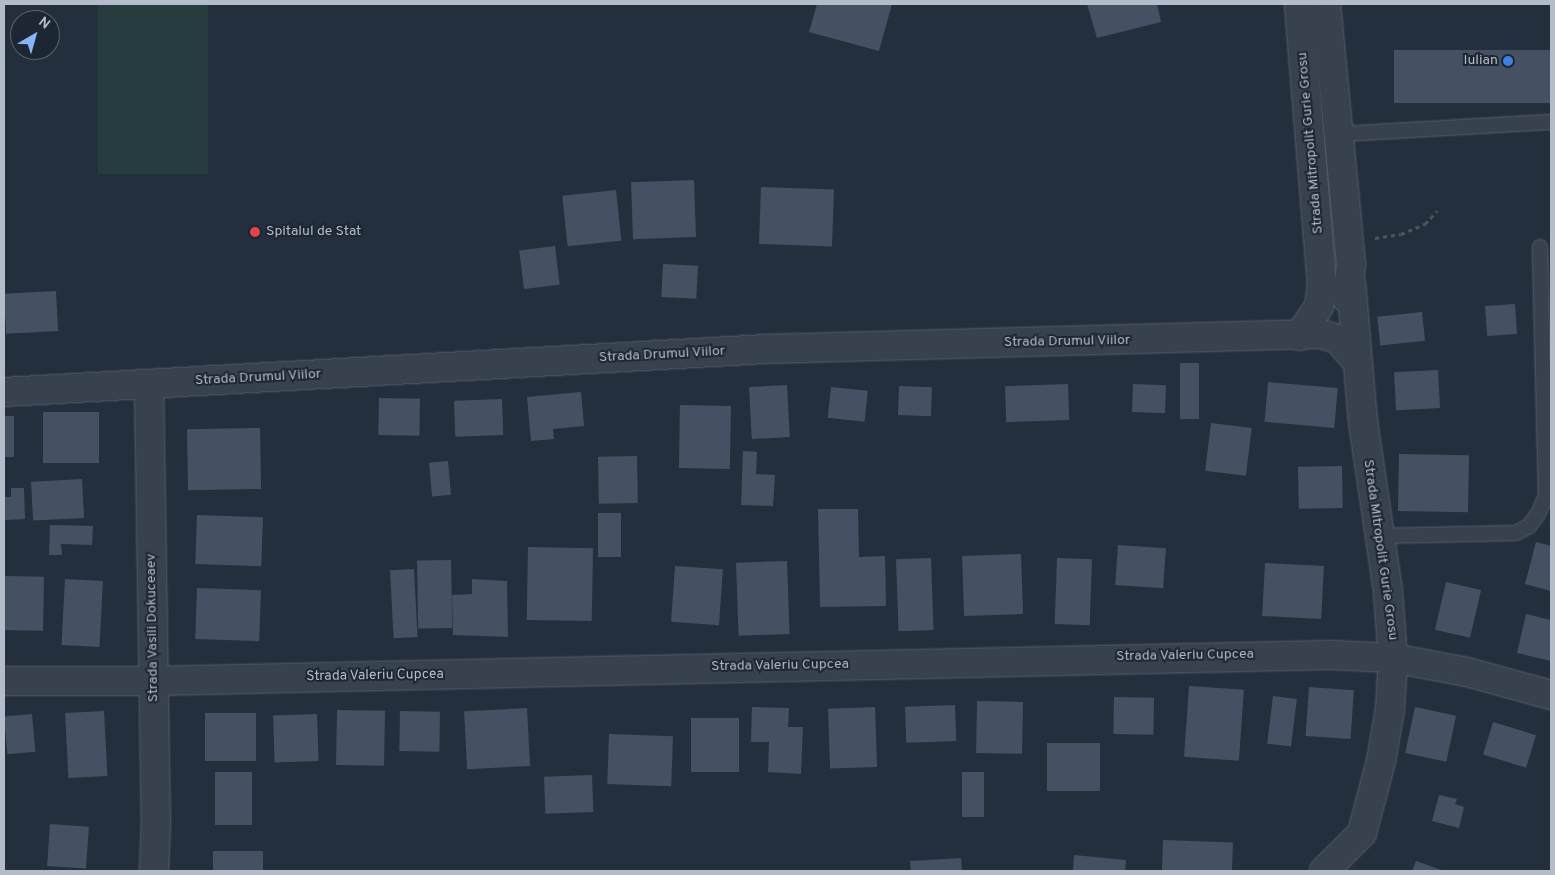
<!DOCTYPE html>
<style>
body{margin:0}
#map{position:relative;width:1555px;height:875px;overflow:hidden;background:#242f3e;font-family:Overpass,sans-serif}
div>[style]{position:absolute}
.green>*{inset:0;background:#263c3f;transform-origin:0 0}
.building>*{inset:0;background:#455162;transform-origin:0 0}
.path>*{height:3px;margin-top:-1.5px;transform-origin:0;background:repeating-linear-gradient(90deg,#44595c 0 4px,transparent 0 8px)}
.roads{filter:drop-shadow(0 0 1px #565f6c) drop-shadow(0 0 1px #565f6c)}
.lane>*{height:14px;margin:-7px;padding:0 7px;transform-origin:7px;border-radius:7px;background:#38414e}
.street>*{height:28px;margin:-14px;padding:0 14px;transform-origin:14px;border-radius:14px;background:#38414e}
.dots>*{width:14px;height:14px;translate:-50% -50%;box-sizing:border-box;border:2px solid #1d2633;border-radius:50%}
span{translate:-50% -50%;white-space:nowrap;text-align:center;line-height:1.15;-webkit-text-stroke:4px #1d2633;paint-order:stroke}
.poi-label{font-size:14px;color:#b4bcc9}
.right{translate:-100% -50%;text-align:right}
.left{translate:0 -50%;text-align:left}
.street-label{font-size:14px;color:#b4bcc9}
.frame{position:absolute;inset:0;border:5px solid #b4bcc9;pointer-events:none}
.north{position:absolute;left:10px;top:10px;width:50px;height:50px;box-sizing:border-box;background:#1d2633;border:1px solid #59626f;border-radius:50%;rotate:38deg;font-size:14px;font-weight:700;line-height:20px;text-align:center;color:#b4bcc9}
.north::after{content:'';display:block;margin:auto;width:18px;height:22px;background:#8ab4f8;clip-path:polygon(50% 0,100% 100%,50% 72%,0 100%)}
</style>
<div id="map">
<div class="green">
<i style="left:98px;top:4px;width:110px;height:170px"></i>
</div>
<div class="building">
<i style="clip-path:polygon(817px 4px,892px 4px,879px 51px,809px 32px)"></i>
<i style="clip-path:polygon(1087px 4px,1157px 4px,1161px 22px,1097px 38px)"></i>
<i style="left:1551px;top:50px;width:53px;height:157px;rotate:90deg"></i>
<i style="left:694px;top:180px;width:57px;height:63px;rotate:88deg"></i>
<i style="left:761px;top:187px;width:73px;height:57px;rotate:2deg"></i>
<i style="left:616px;top:190px;width:51px;height:54px;rotate:84deg"></i>
<i style="left:555px;top:246px;width:39px;height:36px;rotate:83deg"></i>
<i style="left:663px;top:264px;width:35px;height:33px;rotate:3deg"></i>
<i style="left:56px;top:291px;width:40px;height:52px;rotate:87deg"></i>
<i style="left:1515px;top:304px;width:30px;height:30px;rotate:86deg"></i>
<i style="left:1422px;top:312px;width:29px;height:45px;rotate:84deg"></i>
<i style="left:1180px;top:363px;width:19px;height:56px"></i>
<i style="left:1438px;top:370px;width:38px;height:44px;rotate:87deg"></i>
<i style="left:1268px;top:382px;width:70px;height:40px;rotate:5deg"></i>
<i style="left:1068px;top:384px;width:36px;height:63px;rotate:88deg"></i>
<i style="left:1133px;top:384px;width:33px;height:28px;rotate:2deg"></i>
<i style="left:787px;top:385px;width:52px;height:38px;rotate:87deg"></i>
<i style="left:899px;top:386px;width:33px;height:29px;rotate:2deg"></i>
<i style="left:831px;top:387px;width:37px;height:31px;rotate:6deg"></i>
<i style="clip-path:polygon(581px 392px,584px 426px,553px 429px,554px 439px,531px 441px,527px 397px)"></i>
<i style="left:379px;top:398px;width:41px;height:37px;rotate:1deg"></i>
<i style="left:502px;top:399px;width:36px;height:48px;rotate:88deg"></i>
<i style="left:680px;top:405px;width:51px;height:63px;rotate:1deg"></i>
<i style="left:43px;top:412px;width:56px;height:51px"></i>
<i style="left:4px;top:416px;width:10px;height:41px"></i>
<i style="left:1211px;top:423px;width:41px;height:48px;rotate:7deg"></i>
<i style="left:260px;top:428px;width:61px;height:73px;rotate:89deg"></i>
<i style="clip-path:polygon(743px 451px,757px 452px,756px 474px,775px 475px,773px 506px,741px 505px)"></i>
<i style="left:1399px;top:454px;width:70px;height:57px;rotate:1deg"></i>
<i style="left:637px;top:456px;width:47px;height:39px;rotate:89deg"></i>
<i style="left:448px;top:461px;width:34px;height:19px;rotate:85deg"></i>
<i style="left:1342px;top:466px;width:42px;height:44px;rotate:89deg"></i>
<i style="left:82px;top:479px;width:39px;height:51px;rotate:87deg"></i>
<i style="clip-path:polygon(11px 488px,24px 488px,25px 519px,5px 520px,4px 497px,11px 497px)"></i>
<i style="clip-path:polygon(818px 509px,858px 509px,859px 557px,885px 556px,886px 606px,820px 607px)"></i>
<i style="left:598px;top:513px;width:23px;height:44px"></i>
<i style="left:197px;top:515px;width:66px;height:49px;rotate:2deg"></i>
<i style="clip-path:polygon(50px 525px,93px 526px,92px 545px,61px 544px,62px 555px,49px 555px)"></i>
<i style="clip-path:polygon(1536px 542px,1551px 546px,1551px 591px,1525px 584px)"></i>
<i style="left:1118px;top:545px;width:48px;height:40px;rotate:4deg"></i>
<i style="left:528px;top:547px;width:65px;height:73px;rotate:1deg"></i>
<i style="left:1021px;top:554px;width:60px;height:59px;rotate:88deg"></i>
<i style="left:931px;top:558px;width:72px;height:35px;rotate:88deg"></i>
<i style="left:1057px;top:558px;width:35px;height:66px;rotate:2deg"></i>
<i style="left:451px;top:560px;width:68px;height:34px;rotate:89deg"></i>
<i style="left:787px;top:561px;width:73px;height:51px;rotate:88deg"></i>
<i style="left:1265px;top:563px;width:59px;height:53px;rotate:3deg"></i>
<i style="left:675px;top:566px;width:48px;height:56px;rotate:4deg"></i>
<i style="left:414px;top:569px;width:68px;height:24px;rotate:87deg"></i>
<i style="left:4px;top:576px;width:40px;height:54px;rotate:1deg"></i>
<i style="left:65px;top:579px;width:38px;height:66px;rotate:3deg"></i>
<i style="clip-path:polygon(472px 579px,507px 581px,508px 637px,453px 635px,452px 595px,472px 594px)"></i>
<i style="left:1446px;top:582px;width:36px;height:49px;rotate:13deg"></i>
<i style="left:197px;top:588px;width:64px;height:51px;rotate:2deg"></i>
<i style="clip-path:polygon(1526px 614px,1551px 620px,1551px 661px,1517px 653px)"></i>
<i style="left:1189px;top:686px;width:55px;height:71px;rotate:4deg"></i>
<i style="left:1309px;top:687px;width:45px;height:49px;rotate:4deg"></i>
<i style="left:1273px;top:696px;width:24px;height:48px;rotate:7deg"></i>
<i style="left:1114px;top:697px;width:40px;height:37px;rotate:1deg"></i>
<i style="left:977px;top:701px;width:46px;height:52px;rotate:1deg"></i>
<i style="left:955px;top:705px;width:36px;height:50px;rotate:88deg"></i>
<i style="clip-path:polygon(752px 707px,789px 708px,788px 727px,803px 727px,801px 774px,768px 772px,769px 742px,751px 742px)"></i>
<i style="left:875px;top:707px;width:60px;height:47px;rotate:88deg"></i>
<i style="left:1415px;top:707px;width:42px;height:47px;rotate:12deg"></i>
<i style="left:527px;top:708px;width:58px;height:63px;rotate:87deg"></i>
<i style="left:337px;top:710px;width:48px;height:55px;rotate:1deg"></i>
<i style="left:104px;top:711px;width:65px;height:39px;rotate:87deg"></i>
<i style="left:400px;top:711px;width:40px;height:40px;rotate:1deg"></i>
<i style="left:205px;top:713px;width:51px;height:48px"></i>
<i style="left:32px;top:714px;width:38px;height:28px;rotate:85deg"></i>
<i style="left:317px;top:714px;width:47px;height:44px;rotate:88deg"></i>
<i style="left:691px;top:718px;width:48px;height:54px"></i>
<i style="left:1493px;top:722px;width:45px;height:34px;rotate:17deg"></i>
<i style="left:609px;top:734px;width:64px;height:50px;rotate:2deg"></i>
<i style="left:1047px;top:743px;width:53px;height:48px"></i>
<i style="left:215px;top:772px;width:37px;height:53px"></i>
<i style="left:984px;top:772px;width:45px;height:22px;rotate:90deg"></i>
<i style="left:592px;top:775px;width:37px;height:48px;rotate:88deg"></i>
<i style="clip-path:polygon(1439px 795px,1457px 799px,1455px 804px,1464px 807px,1459px 828px,1432px 821px)"></i>
<i style="left:50px;top:824px;width:39px;height:42px;rotate:4deg"></i>
<i style="left:1163px;top:840px;width:70px;height:31px;rotate:2deg"></i>
<i style="left:213px;top:851px;width:50px;height:20px"></i>
<i style="clip-path:polygon(1074px 855px,1126px 860px,1125px 871px,1073px 871px)"></i>
<i style="clip-path:polygon(961px 858px,962px 871px,911px 871px,910px 861px)"></i>
<i style="clip-path:polygon(1416px 861px,1444px 871px,1412px 871px)"></i>
</div>
<div class="path">
<i style="left:1375px;top:238px;width:26px;rotate:-9deg"></i>
<i style="left:1401px;top:234px;width:26px;rotate:-23deg"></i>
<i style="left:1425px;top:224px;width:18px;rotate:-47deg"></i>
</div>
<div class="roads">
<div class="lane">
<i style="left:1340px;top:134px;width:211px;rotate:-3.3deg"></i>
<i style="left:1379px;top:536px;width:137px;rotate:-1.3deg"></i>
<i style="left:1516px;top:533px;width:15px;rotate:-28deg"></i>
<i style="left:1529px;top:526px;width:15px;rotate:-53deg"></i>
<i style="left:1538px;top:514px;width:20px;rotate:-66deg"></i>
<i style="left:1546px;top:496px;width:249px;rotate:-91.4deg"></i>
</div>
<div class="street">
<i style="left:1326px;top:4px;width:262px;rotate:84.5deg"></i>
<i style="left:1351px;top:265px;width:34px;rotate:97deg"></i>
<i style="left:1299px;top:336px;width:36px;rotate:-56deg"></i>
<i style="left:1319px;top:306px;width:21px;rotate:-82deg"></i>
<i style="left:1322px;top:285px;width:282px;rotate:-94.7deg"></i>
<i style="left:149px;top:385px;width:436px;rotate:89.1deg"></i>
<i style="left:156px;top:821px;width:50px;rotate:92.3deg"></i>
<i style="left:4px;top:392px;width:762px;rotate:-3.23deg"></i>
<i style="left:765px;top:349px;width:556px;rotate:-1.55deg"></i>
<i style="left:1321px;top:334px;width:17px;rotate:17deg"></i>
<i style="left:1337px;top:339px;width:28px;rotate:48deg"></i>
<i style="left:4px;top:681px;width:150px"></i>
<i style="left:154px;top:681px;width:1177px;rotate:-1.27deg"></i>
<i style="left:1331px;top:655px;width:62px;rotate:2.8deg"></i>
<i style="left:1393px;top:658px;width:75px;rotate:10.7deg"></i>
<i style="left:1467px;top:672px;width:87px;rotate:15.3deg"></i>
<i style="left:1324px;top:871px;width:54px;rotate:-45deg"></i>
<i style="left:1362px;top:833px;width:74px;rotate:-75.2deg"></i>
<i style="left:1381px;top:761px;width:53px;rotate:-80.2deg"></i>
<i style="left:1390px;top:709px;width:51px;rotate:-86.6deg"></i>
<i style="left:1393px;top:658px;width:67px;rotate:-94.3deg"></i>
<i style="left:1388px;top:591px;width:171px;rotate:-98.4deg"></i>
<i style="left:1363px;top:422px;width:140px;rotate:-94.9deg"></i>
</div>
</div>
<div class="dots">
<i style="left:1508px;top:61px;background:#3f7fe0"></i>
<i style="left:255px;top:232px;background:#e0444e"></i>
</div>
<div class="poi-label">
<span class="right" style="left:1498px;top:61px">Iulian</span>
<span class="left" style="left:266px;top:232px">Spitalul de Stat</span>
</div>
<div class="street-label">
<span style="left:1311px;top:143px;rotate:-95deg">Strada Mitropolit Gurie Grosu</span>
<span style="left:1067px;top:342px;rotate:-1deg">Strada Drumul Viilor</span>
<span style="left:662px;top:355px;rotate:-3deg">Strada Drumul Viilor</span>
<span style="left:258px;top:378px;rotate:-3deg">Strada Drumul Viilor</span>
<span style="left:1380px;top:550px;rotate:82deg">Strada Mitropolit Gurie Grosu</span>
<span style="left:153px;top:628px;rotate:-91deg">Strada Vasili Dokuceaev</span>
<span style="left:1185px;top:656px;rotate:-1deg">Strada Valeriu Cupcea</span>
<span style="left:780px;top:666px;rotate:-1deg">Strada Valeriu Cupcea</span>
<span style="left:375px;top:676px;rotate:-1deg">Strada Valeriu Cupcea</span>
</div>
<div class="frame"></div>
<div class="north">N</div>
</div>
